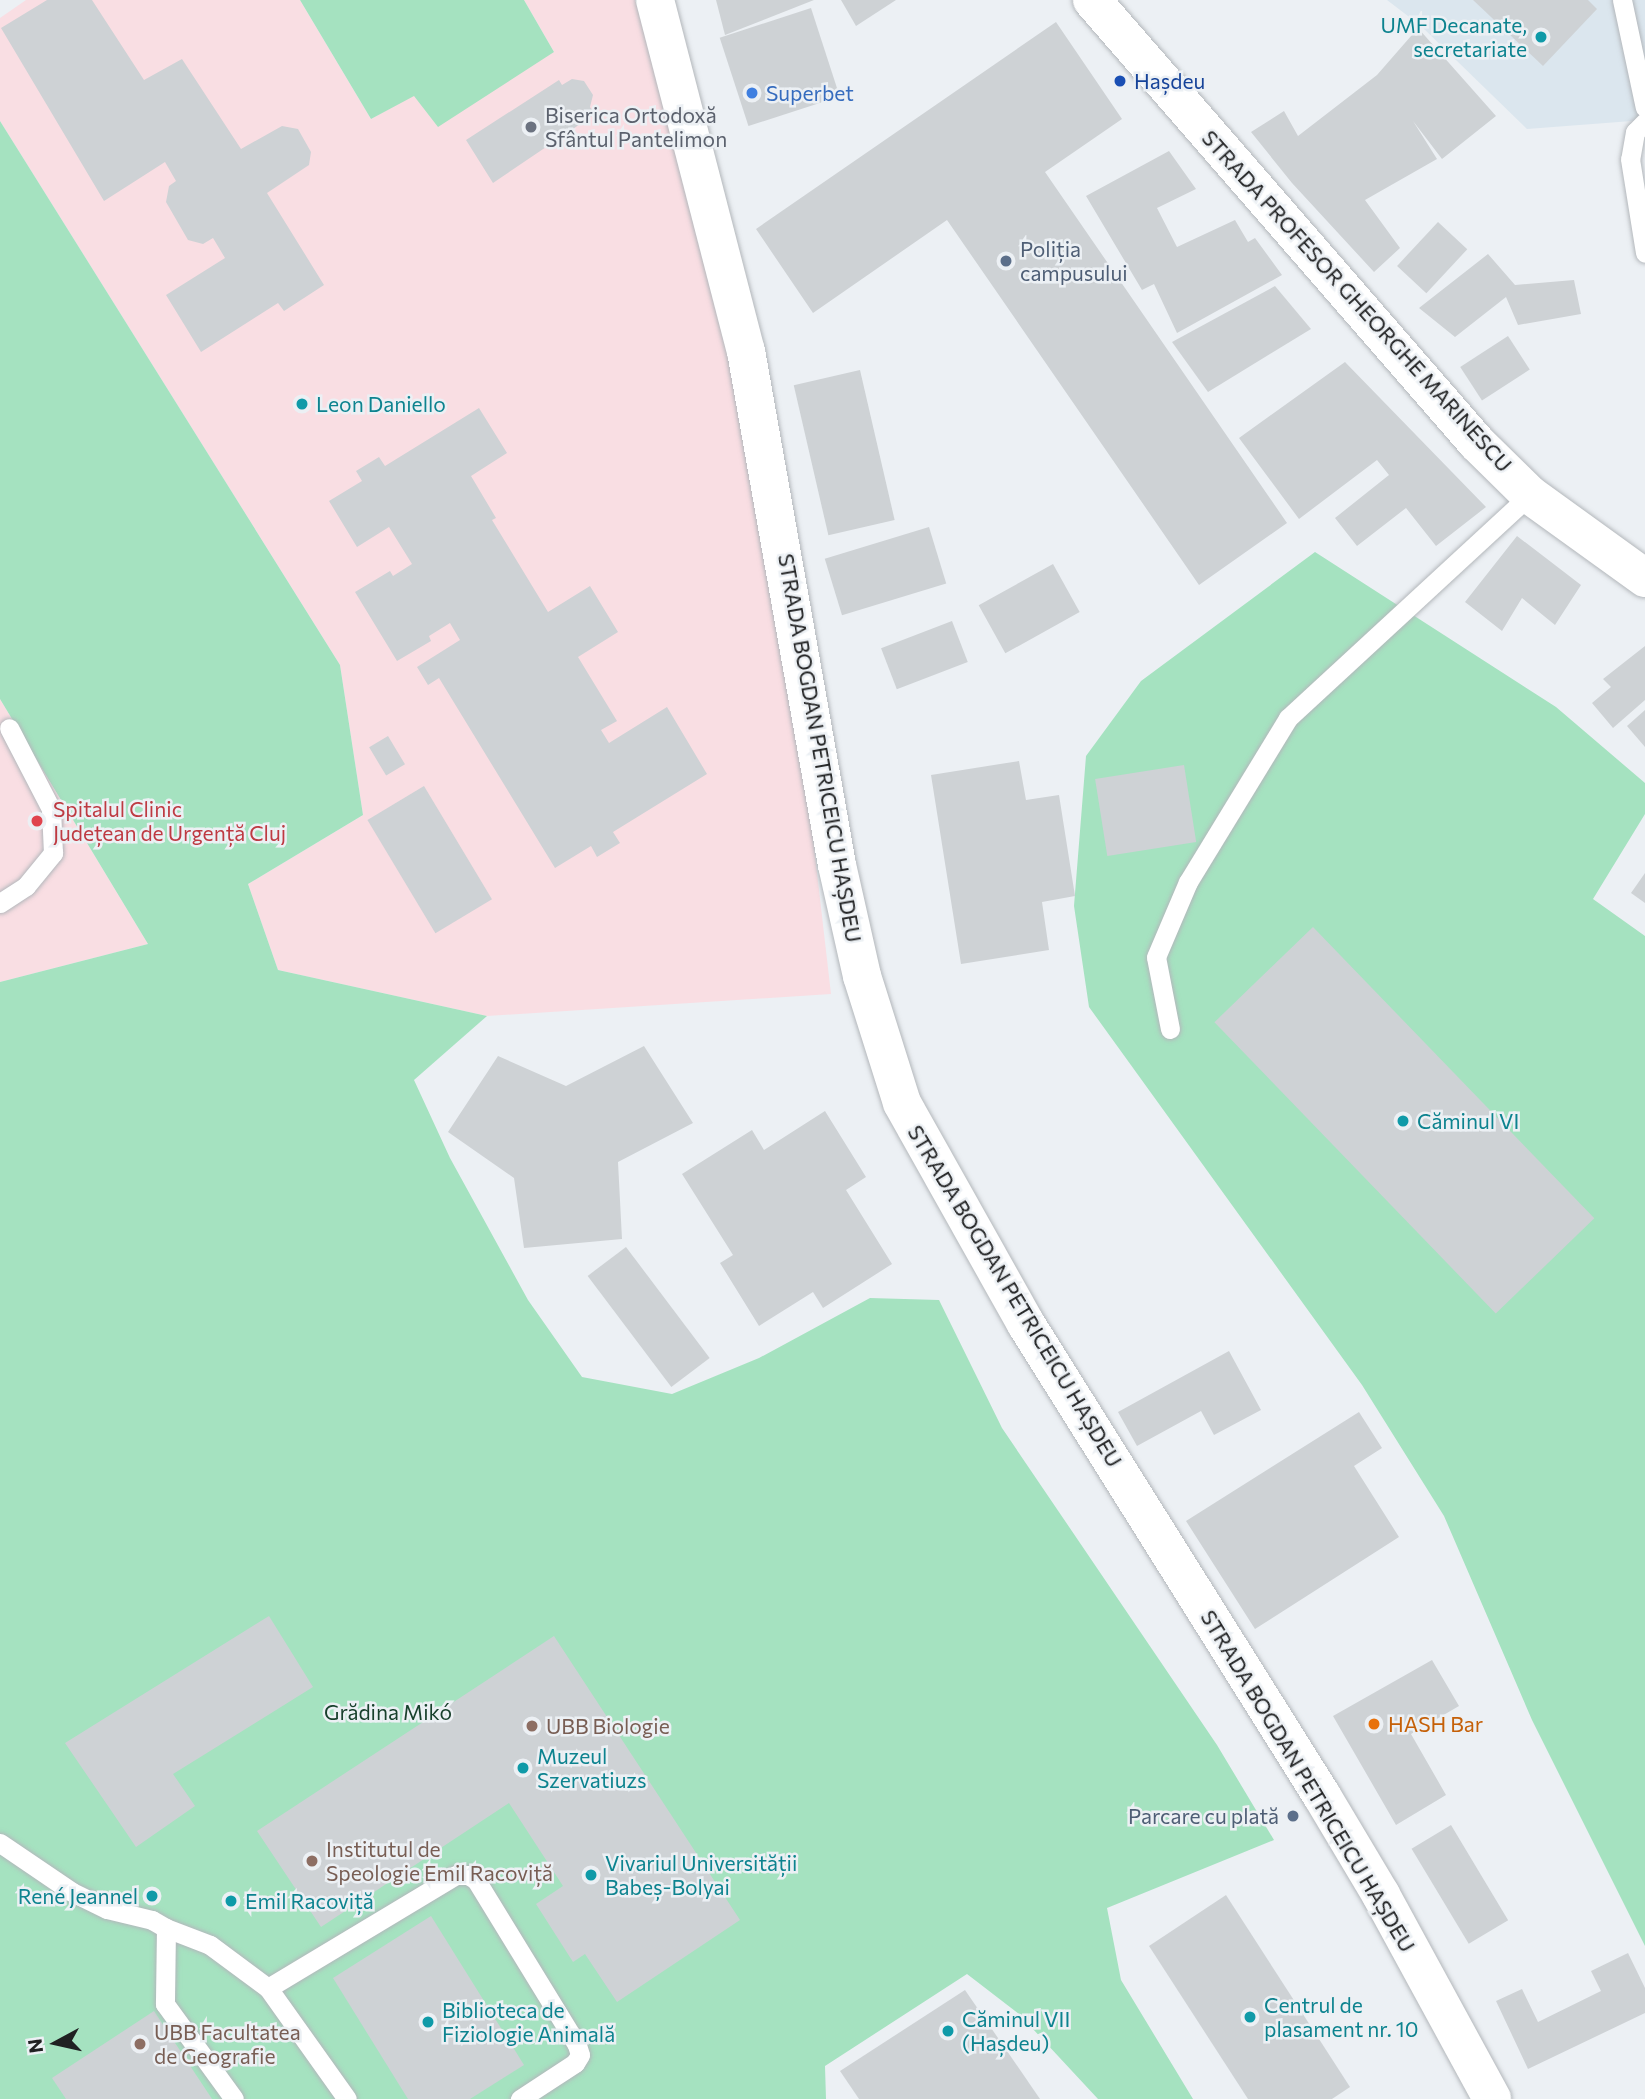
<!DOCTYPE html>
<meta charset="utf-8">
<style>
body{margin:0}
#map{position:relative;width:1645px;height:2099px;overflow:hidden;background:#ecf0f4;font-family:Commissioner,sans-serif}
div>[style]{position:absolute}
.built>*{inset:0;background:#dbe6ee}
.medical>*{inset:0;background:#f9dee3}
.green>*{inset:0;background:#a5e2c0}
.building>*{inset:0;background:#ced2d5;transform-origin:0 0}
.roads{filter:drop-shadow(0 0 2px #b3b7bb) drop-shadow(0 0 2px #b3b7bb)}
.service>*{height:19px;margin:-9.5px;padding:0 9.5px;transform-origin:9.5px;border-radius:9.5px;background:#fff}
.minor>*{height:38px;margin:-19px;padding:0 19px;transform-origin:19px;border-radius:19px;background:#fff}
.tertiary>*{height:38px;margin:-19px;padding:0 19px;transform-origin:19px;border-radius:19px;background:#fff}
.dots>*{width:19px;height:19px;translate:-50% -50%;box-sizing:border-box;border:4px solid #ecf0f4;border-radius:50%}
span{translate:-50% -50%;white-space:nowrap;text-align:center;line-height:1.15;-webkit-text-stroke:5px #ecf0f4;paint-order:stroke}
.culture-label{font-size:21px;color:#0d838f}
.right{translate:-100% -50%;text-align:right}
.left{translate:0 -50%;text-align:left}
.transit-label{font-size:21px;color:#164399}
.shop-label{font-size:21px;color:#366cbe}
.worship-label{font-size:21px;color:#5b616d}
.service-label{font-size:21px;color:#4e5e75}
.street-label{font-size:21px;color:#202122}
.health-label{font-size:21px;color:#be3a42}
.park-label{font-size:21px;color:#18402c}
.food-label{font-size:21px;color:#c56008}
.education-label{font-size:21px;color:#785e54}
.north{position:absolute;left:21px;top:2008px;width:70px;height:70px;-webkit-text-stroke:5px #ecf0f4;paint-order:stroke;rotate:262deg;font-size:19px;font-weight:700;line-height:28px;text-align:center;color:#202122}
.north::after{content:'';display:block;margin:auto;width:24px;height:32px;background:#202122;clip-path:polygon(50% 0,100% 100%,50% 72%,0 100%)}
</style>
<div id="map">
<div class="built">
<i style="clip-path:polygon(1387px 0,1645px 0,1645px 120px,1527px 129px,1421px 26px)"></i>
</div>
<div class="medical">
<i style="clip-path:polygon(26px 0,300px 0,371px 119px,414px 95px,554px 52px,524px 0,635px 0,681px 148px,711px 263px,793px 665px,831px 994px,487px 1016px,278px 970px,248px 884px,363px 815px,340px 665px,0 121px,0 18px)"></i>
<i style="clip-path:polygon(0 699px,148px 944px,0 982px)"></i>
</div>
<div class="green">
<i style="clip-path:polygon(300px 0,524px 0,554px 52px,438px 127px,414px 96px,371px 119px)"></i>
<i style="clip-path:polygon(0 121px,340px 665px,363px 815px,248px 884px,278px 970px,487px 1016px,414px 1080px,450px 1158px,528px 1300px,582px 1377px,672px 1394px,759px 1358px,870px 1298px,939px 1300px,1002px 1428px,1217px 1745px,1274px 1840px,1107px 1908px,1121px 1980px,1193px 2099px,1098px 2099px,1019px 2014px,967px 1974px,825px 2066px,826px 2099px,0 2099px,0 982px,148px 944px,0 699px)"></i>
<i style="clip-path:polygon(1315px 552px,1556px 707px,1645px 783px,1645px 814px,1593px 899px,1645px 936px,1645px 1946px,1532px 1720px,1444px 1516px,1362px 1385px,1089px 1007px,1074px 906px,1086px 756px,1141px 681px)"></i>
</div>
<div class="building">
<i style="clip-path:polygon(47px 0,92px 0,144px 80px,182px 59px,241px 149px,282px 126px,298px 129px,311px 152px,309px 165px,267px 193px,324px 285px,284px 311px,278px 303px,201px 352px,166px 295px,225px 258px,213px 238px,203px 244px,188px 240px,166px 202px,169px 186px,176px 181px,165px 162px,104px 201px,1px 28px)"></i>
<i style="clip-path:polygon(716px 0,814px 0,725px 35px)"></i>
<i style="clip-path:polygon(841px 0,896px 0,856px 26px)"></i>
<i style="clip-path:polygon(1473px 0,1588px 0,1597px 9px,1543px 66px)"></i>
<i style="left:811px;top:8px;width:93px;height:96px;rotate:72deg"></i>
<i style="clip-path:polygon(1056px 22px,1122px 119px,1045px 172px,1287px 523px,1199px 585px,947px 220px,813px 313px,756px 229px)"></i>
<i style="clip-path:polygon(1418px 28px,1496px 116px,1442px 159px,1413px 121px,1437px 159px,1365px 200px,1400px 248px,1374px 272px,1292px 183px,1251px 132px,1284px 111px,1298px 136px,1377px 75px)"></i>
<i style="clip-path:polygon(572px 79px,584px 81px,593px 95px,590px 107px,595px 114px,493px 183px,466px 140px,559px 80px,562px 85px)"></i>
<i style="clip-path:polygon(1169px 151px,1196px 189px,1157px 208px,1177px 247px,1235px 220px,1248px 242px,1255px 238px,1282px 275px,1177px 333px,1154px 284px,1142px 290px,1086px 196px)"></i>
<i style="left:1438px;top:222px;width:40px;height:60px;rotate:43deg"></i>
<i style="clip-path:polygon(1488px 254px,1515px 285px,1574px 280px,1581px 314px,1518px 325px,1506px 297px,1455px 337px,1419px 308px)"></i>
<i style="clip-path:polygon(1275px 286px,1311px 329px,1208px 392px,1172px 342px)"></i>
<i style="left:1508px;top:336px;width:40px;height:57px;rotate:57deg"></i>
<i style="clip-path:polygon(1345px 362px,1486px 507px,1436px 546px,1406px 508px,1357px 546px,1335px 518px,1389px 475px,1377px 460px,1299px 519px,1239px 438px)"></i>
<i style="left:860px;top:370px;width:154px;height:68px;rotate:77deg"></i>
<i style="clip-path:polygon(479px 408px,507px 453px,471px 476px,496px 518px,492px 520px,548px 612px,590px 586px,618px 632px,578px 657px,617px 721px,601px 730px,609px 743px,667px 707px,707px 774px,613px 832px,620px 843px,597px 857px,591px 846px,555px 868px,439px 678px,428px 685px,417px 667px,460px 640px,450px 623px,429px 636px,431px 641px,397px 661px,355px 592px,390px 571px,393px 576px,412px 564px,389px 527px,357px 547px,329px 501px,362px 481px,356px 471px,379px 457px,385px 466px)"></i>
<i style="left:929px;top:527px;width:59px;height:109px;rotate:73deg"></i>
<i style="clip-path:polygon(1517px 536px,1581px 585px,1555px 625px,1522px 598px,1502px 631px,1465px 602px)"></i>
<i style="left:1053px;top:564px;width:55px;height:85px;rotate:61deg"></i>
<i style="left:952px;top:621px;width:44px;height:76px;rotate:69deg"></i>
<i style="clip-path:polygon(1645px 646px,1645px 700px,1613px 728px,1592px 703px,1611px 687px,1603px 679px)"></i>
<i style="clip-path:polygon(1645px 710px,1645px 747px,1627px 726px)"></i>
<i style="left:388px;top:736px;width:33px;height:22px;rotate:59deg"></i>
<i style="clip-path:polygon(1019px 761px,1026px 800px,1059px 795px,1075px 896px,1042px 902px,1049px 950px,961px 964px,931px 775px)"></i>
<i style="left:1184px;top:765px;width:78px;height:90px;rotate:81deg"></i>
<i style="left:424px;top:786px;width:132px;height:66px;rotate:59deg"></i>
<i style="clip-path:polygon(1645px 873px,1645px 903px,1631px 893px)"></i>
<i style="left:1313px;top:927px;width:405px;height:137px;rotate:46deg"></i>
<i style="clip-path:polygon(644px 1046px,693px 1123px,618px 1162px,622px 1239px,524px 1248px,514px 1178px,448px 1132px,498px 1056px,566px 1086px)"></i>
<i style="clip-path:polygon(825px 1111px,866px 1177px,846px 1190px,892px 1264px,823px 1308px,813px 1292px,759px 1326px,720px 1263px,733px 1255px,682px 1174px,752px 1130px,764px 1150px)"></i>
<i style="left:626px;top:1247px;width:139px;height:48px;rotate:53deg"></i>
<i style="clip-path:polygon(1229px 1351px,1261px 1410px,1214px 1435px,1201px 1411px,1137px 1446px,1118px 1412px)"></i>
<i style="clip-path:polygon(1359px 1412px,1382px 1448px,1354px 1466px,1399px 1537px,1255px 1629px,1186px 1521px)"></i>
<i style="clip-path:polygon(269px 1616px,313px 1687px,173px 1774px,195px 1806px,136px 1847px,65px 1743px)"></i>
<i style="clip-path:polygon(554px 1636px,740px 1920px,617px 2002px,585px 1954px,573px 1962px,536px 1904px,563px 1886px,509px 1803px,321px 1927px,257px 1831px)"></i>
<i style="clip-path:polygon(1432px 1660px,1459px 1706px,1411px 1734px,1446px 1795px,1396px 1825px,1333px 1716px)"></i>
<i style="left:1451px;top:1825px;width:111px;height:46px;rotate:59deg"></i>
<i style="clip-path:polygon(1226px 1895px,1350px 2087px,1332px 2099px,1248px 2099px,1149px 1946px)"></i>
<i style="clip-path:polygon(431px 1916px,524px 2065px,470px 2099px,408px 2099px,333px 1978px)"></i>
<i style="clip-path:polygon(1628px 1953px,1645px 1988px,1645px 2013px,1528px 2069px,1496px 2001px,1522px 1989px,1538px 2022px,1601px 1991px,1591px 1971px)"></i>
<i style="clip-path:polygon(965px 1990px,1040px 2099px,859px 2099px,840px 2071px)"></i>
<i style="clip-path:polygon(154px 2011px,212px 2099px,66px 2099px,52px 2078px)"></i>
</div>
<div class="roads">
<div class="service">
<i style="left:1622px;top:0;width:110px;rotate:78deg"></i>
<i style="left:1645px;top:122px;width:14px;rotate:135deg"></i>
<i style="left:1635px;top:132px;width:27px;rotate:100deg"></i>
<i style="left:1630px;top:159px;width:95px;rotate:80.9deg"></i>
<i style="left:0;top:903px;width:31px;rotate:-33deg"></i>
<i style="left:26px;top:886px;width:43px;rotate:-50.7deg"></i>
<i style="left:53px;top:853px;width:44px;rotate:-92.6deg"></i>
<i style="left:51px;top:809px;width:91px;rotate:-117.4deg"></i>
<i style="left:1170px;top:1029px;width:73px;rotate:-101deg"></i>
<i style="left:1156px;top:957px;width:82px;rotate:-66.9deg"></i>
<i style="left:1188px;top:882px;width:192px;rotate:-58.6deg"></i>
<i style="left:1288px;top:718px;width:329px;rotate:-42.7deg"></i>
<i style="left:0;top:1843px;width:87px;rotate:34.2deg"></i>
<i style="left:72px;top:1892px;width:39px;rotate:26deg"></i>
<i style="left:107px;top:1909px;width:46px;rotate:13.7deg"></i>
<i style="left:152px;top:1920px;width:16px;rotate:30deg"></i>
<i style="left:166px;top:1928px;width:76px;rotate:90.8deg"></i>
<i style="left:165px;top:2004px;width:117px;rotate:54deg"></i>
<i style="left:166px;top:1928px;width:47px;rotate:21.1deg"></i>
<i style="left:210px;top:1945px;width:72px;rotate:36.6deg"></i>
<i style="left:268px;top:1988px;width:136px;rotate:54.6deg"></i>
<i style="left:268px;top:1988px;width:219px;rotate:-31deg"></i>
<i style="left:456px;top:1875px;width:12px"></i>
<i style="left:468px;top:1875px;width:9px;rotate:32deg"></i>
<i style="left:476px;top:1880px;width:193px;rotate:58.5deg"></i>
<i style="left:577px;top:2045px;width:10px;rotate:73deg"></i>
<i style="left:580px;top:2055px;width:9px;rotate:122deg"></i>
<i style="left:575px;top:2063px;width:66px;rotate:146.8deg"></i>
</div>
<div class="minor">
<i style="left:1092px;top:0;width:587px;rotate:49.01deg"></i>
<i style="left:1477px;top:443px;width:74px;rotate:44.5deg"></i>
<i style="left:1530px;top:495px;width:142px;rotate:35.8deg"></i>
</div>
<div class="tertiary">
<i style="left:655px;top:0;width:363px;rotate:75.5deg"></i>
<i style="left:746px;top:351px;width:522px;rotate:79.96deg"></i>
<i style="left:837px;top:865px;width:114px;rotate:77.3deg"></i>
<i style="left:862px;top:976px;width:133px;rotate:72.5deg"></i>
<i style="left:902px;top:1103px;width:253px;rotate:60.7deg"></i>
<i style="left:1026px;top:1324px;width:557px;rotate:57.91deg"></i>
<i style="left:1322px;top:1796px;width:115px;rotate:59.2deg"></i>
<i style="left:1381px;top:1895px;width:232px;rotate:61.4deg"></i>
</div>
</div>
<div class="dots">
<i style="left:1541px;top:37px;background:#0f9aa8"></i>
<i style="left:1120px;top:81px;background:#1a4fb4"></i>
<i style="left:752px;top:93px;background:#3f7fe0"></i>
<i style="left:531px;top:127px;background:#6b7280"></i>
<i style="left:1006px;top:261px;background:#5c6f8a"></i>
<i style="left:302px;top:404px;background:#0f9aa8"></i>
<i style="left:37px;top:821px;background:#e0444e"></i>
<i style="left:1403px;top:1121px;background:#0f9aa8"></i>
<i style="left:1374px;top:1724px;background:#e8710a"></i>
<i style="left:532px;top:1726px;background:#8d6e63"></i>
<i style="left:523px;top:1768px;background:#0f9aa8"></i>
<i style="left:1293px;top:1816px;background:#5c6f8a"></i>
<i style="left:312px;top:1861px;background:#8d6e63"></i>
<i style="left:591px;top:1875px;background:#0f9aa8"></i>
<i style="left:152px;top:1896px;background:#0f9aa8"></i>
<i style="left:231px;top:1901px;background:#0f9aa8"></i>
<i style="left:1250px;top:2017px;background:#0f9aa8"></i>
<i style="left:428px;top:2022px;background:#0f9aa8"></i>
<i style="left:948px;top:2031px;background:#0f9aa8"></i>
<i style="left:140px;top:2044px;background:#8d6e63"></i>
</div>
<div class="culture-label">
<span class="right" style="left:1527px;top:37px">UMF Decanate,<br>secretariate</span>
<span class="left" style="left:316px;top:404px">Leon Daniello</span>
<span class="left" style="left:1417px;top:1121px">Căminul VI</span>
<span class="left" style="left:537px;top:1768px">Muzeul<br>Szervatiuzs</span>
<span class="left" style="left:605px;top:1875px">Vivariul Universității<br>Babeș-Bolyai</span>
<span class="right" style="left:138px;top:1896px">René Jeannel</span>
<span class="left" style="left:245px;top:1901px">Emil Racoviță</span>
<span class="left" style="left:1264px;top:2017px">Centrul de<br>plasament nr. 10</span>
<span class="left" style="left:442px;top:2022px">Biblioteca de<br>Fiziologie Animală</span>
<span class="left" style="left:962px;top:2031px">Căminul VII<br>(Hașdeu)</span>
</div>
<div class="transit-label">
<span class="left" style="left:1134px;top:81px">Hașdeu</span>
</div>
<div class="shop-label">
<span class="left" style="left:766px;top:93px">Superbet</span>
</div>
<div class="worship-label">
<span class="left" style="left:545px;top:127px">Biserica Ortodoxă<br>Sfântul Pantelimon</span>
</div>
<div class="service-label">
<span class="left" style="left:1020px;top:261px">Poliția<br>campusului</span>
<span class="right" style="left:1279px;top:1816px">Parcare cu plată</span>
</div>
<div class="street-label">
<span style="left:1357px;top:301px;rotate:48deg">STRADA PROFESOR GHEORGHE MARINESCU</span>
<span style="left:820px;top:748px;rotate:80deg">STRADA BOGDAN PETRICEICU HAȘDEU</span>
<span style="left:1015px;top:1296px;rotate:59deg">STRADA BOGDAN PETRICEICU HAȘDEU</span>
<span style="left:1308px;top:1781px;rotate:59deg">STRADA BOGDAN PETRICEICU HAȘDEU</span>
</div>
<div class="health-label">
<span class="left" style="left:53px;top:821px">Spitalul Clinic<br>Județean de Urgență Cluj</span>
</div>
<div class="park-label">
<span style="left:388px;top:1712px">Grădina Mikó</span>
</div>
<div class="food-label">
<span class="left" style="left:1388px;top:1724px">HASH Bar</span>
</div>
<div class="education-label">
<span class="left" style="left:546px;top:1726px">UBB Biologie</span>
<span class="left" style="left:326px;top:1861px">Institutul de<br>Speologie Emil Racoviță</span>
<span class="left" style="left:154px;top:2044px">UBB Facultatea<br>de Geografie</span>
</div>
<div class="north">N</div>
</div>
